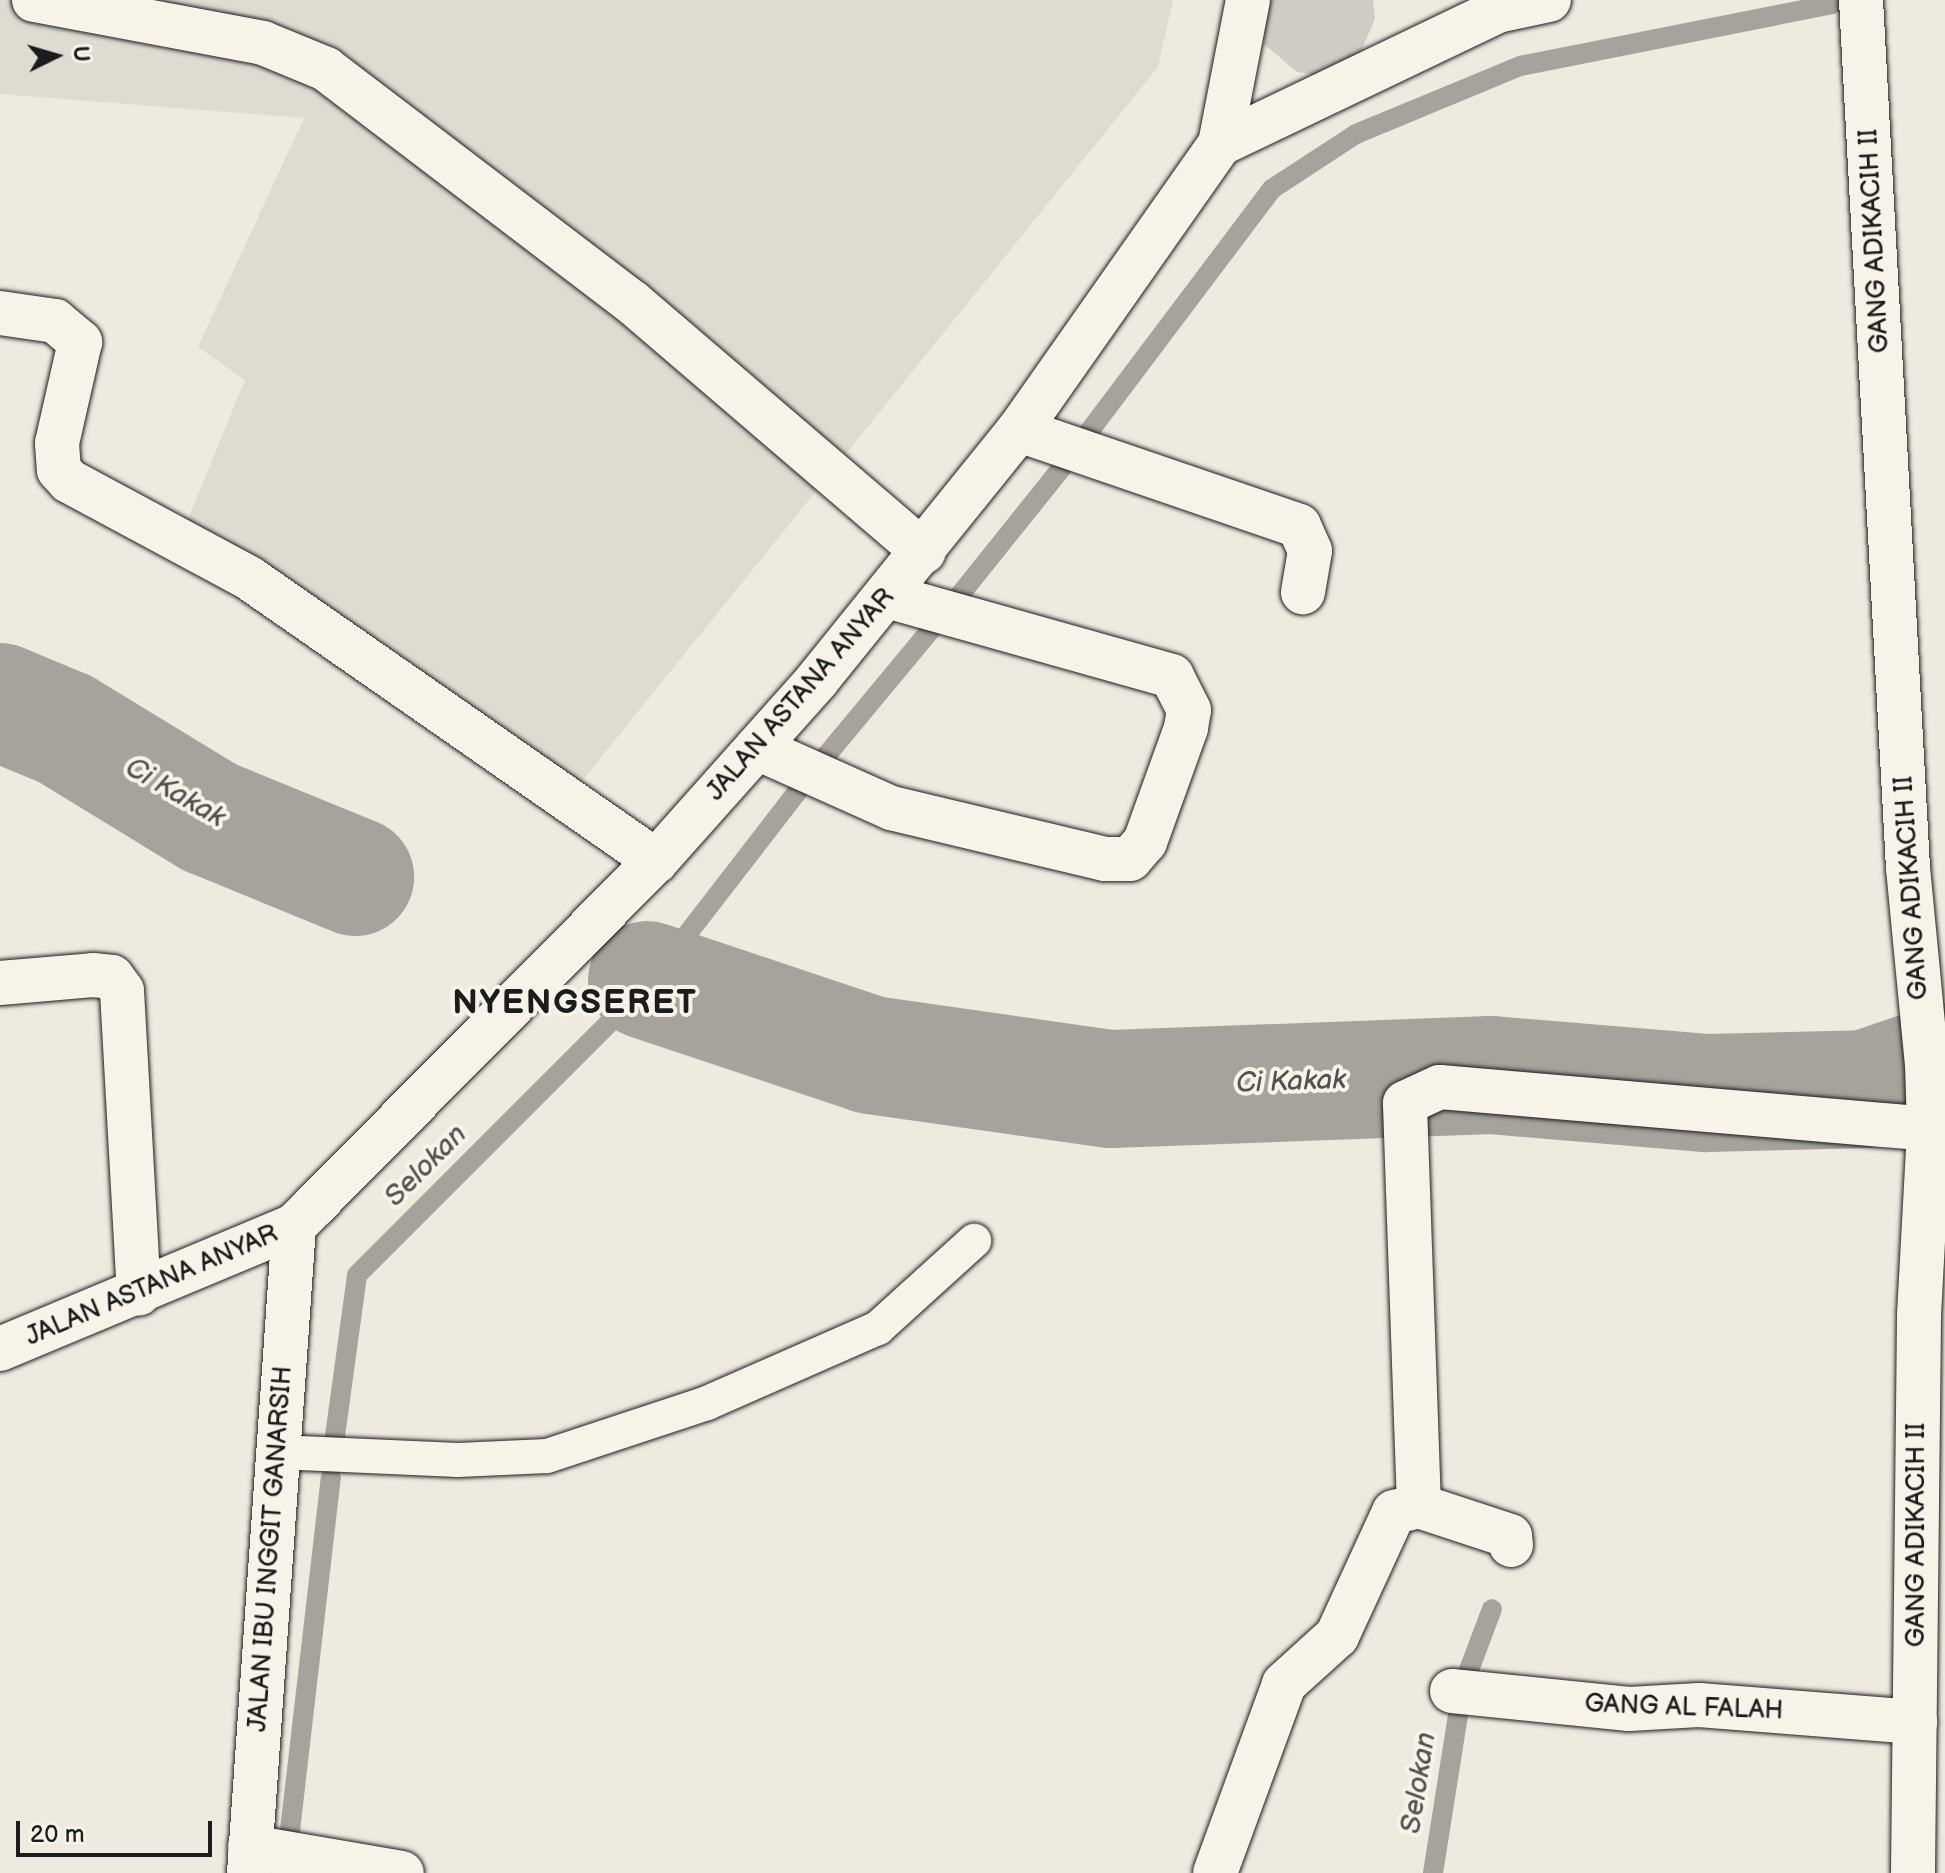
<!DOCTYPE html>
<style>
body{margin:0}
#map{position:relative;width:1945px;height:1873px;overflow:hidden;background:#eeeae0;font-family:"Balsamiq Sans",sans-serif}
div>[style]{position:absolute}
.built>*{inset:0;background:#dedbd1}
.green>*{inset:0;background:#cfccc3}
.stream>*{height:20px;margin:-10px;padding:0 10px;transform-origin:10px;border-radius:10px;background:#a6a39d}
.river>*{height:118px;margin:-59px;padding:0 59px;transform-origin:59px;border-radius:59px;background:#a6a39d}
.roads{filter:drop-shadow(0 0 2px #1c1c1c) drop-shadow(0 0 2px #1c1c1c)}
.service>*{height:34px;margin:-17px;padding:0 17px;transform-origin:17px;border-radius:17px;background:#f7f3e8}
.pedestrian>*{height:44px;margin:-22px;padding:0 22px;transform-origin:22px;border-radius:22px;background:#f7f3e8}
.minor>*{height:44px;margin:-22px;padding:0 22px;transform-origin:22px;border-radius:22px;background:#f7f3e8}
.secondary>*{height:44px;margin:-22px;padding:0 22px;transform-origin:22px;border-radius:22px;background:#f7f3e8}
.primary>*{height:44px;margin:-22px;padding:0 22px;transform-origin:22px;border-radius:22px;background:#f7f3e8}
span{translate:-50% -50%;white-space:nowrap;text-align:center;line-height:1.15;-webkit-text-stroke:8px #f7f3e8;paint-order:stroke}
.street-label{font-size:26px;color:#1c1c1c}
.water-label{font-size:28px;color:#535250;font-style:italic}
.district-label{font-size:34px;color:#1c1c1c;font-weight:700;letter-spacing:2px}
.north{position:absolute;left:16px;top:16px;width:80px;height:80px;-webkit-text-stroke:6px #f7f3e8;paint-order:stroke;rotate:85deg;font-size:22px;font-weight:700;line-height:32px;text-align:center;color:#1c1c1c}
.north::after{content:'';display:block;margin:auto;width:28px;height:36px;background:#1c1c1c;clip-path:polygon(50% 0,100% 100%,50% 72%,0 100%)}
.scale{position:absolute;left:16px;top:1821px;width:196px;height:36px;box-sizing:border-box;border:4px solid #1c1c1c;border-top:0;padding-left:10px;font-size:24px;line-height:28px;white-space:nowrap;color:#1c1c1c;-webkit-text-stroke:6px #f7f3e8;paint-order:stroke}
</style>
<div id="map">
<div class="built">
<i style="clip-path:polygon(0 0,1173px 0,1158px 67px,553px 817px,181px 536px,245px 380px,198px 347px,304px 118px,0 94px)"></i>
</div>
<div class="green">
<i style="clip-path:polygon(1259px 0,1373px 0,1375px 19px,1358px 58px,1318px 75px,1297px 72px,1264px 44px)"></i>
</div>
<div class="stream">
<i style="left:1082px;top:441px;width:316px;rotate:-53deg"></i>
<i style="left:1272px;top:189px;width:100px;rotate:-33.2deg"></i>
<i style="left:1356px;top:134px;width:178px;rotate:-22.5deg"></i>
<i style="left:1520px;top:66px;width:319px;rotate:-11.2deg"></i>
<i style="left:955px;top:601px;width:181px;rotate:-51.3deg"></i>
<i style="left:821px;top:762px;width:183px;rotate:-50.3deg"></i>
<i style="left:335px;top:1436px;width:162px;rotate:-82.2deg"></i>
<i style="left:357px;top:1275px;width:416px;rotate:-45deg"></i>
<i style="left:651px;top:981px;width:250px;rotate:-52.3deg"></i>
<i style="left:1463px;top:1686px;width:82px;rotate:-69.4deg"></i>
<i style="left:289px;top:1839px;width:364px;rotate:-83.4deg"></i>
<i style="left:1433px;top:1873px;width:173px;rotate:-81deg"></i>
</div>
<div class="river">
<i style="left:0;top:702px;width:70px;rotate:22.6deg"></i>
<i style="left:65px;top:729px;width:169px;rotate:31.4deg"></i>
<i style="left:209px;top:817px;width:158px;rotate:22.3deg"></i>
<i style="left:647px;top:980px;width:236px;rotate:18.5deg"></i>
<i style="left:871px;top:1055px;width:242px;rotate:8.1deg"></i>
<i style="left:1111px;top:1089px;width:380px;rotate:-2.1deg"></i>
<i style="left:1491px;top:1075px;width:217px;rotate:4.8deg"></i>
<i style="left:1707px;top:1093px;width:159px;rotate:-1.4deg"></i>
<i style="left:1866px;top:1089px;width:83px;rotate:-18.9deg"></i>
</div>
<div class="roads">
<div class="service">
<i style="left:277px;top:1452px;width:181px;rotate:2.5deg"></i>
<i style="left:458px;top:1460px;width:89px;rotate:-2.6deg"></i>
<i style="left:547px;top:1456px;width:169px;rotate:-18.3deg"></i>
<i style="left:707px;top:1403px;width:187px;rotate:-23.7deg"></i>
<i style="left:878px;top:1328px;width:130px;rotate:-42.2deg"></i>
</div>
<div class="pedestrian">
<i style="left:1927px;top:1064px;width:65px;rotate:88.2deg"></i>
</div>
<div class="minor">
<i style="left:34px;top:0;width:233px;rotate:10.6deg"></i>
<i style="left:263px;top:43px;width:68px;rotate:22.4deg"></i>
<i style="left:326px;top:69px;width:385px;rotate:37.3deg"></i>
<i style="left:632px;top:302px;width:384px;rotate:40.6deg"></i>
<i style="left:1861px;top:0;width:869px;rotate:86.9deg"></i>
<i style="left:1908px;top:868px;width:197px;rotate:84.5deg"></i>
<i style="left:0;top:313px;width:56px;rotate:8.3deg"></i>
<i style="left:55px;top:321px;width:33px;rotate:40deg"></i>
<i style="left:80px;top:342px;width:104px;rotate:102.8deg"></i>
<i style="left:57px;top:443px;width:27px;rotate:86deg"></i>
<i style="left:59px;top:470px;width:15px;rotate:48deg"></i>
<i style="left:69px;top:481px;width:204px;rotate:28.3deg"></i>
<i style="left:249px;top:578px;width:496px;rotate:34.8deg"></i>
<i style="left:1019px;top:430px;width:296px;rotate:18.9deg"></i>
<i style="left:1299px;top:526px;width:27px;rotate:66deg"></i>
<i style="left:1310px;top:551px;width:42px;rotate:99.7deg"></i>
<i style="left:757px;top:748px;width:147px;rotate:24.1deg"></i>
<i style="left:891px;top:808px;width:220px;rotate:13.4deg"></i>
<i style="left:1105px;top:859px;width:25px"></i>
<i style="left:1130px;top:859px;width:23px;rotate:-49deg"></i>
<i style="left:1145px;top:842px;width:121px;rotate:-70.2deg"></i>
<i style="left:1186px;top:728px;width:18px;rotate:-81deg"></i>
<i style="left:1189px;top:710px;width:38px;rotate:-117deg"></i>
<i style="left:1172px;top:676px;width:296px;rotate:-164.3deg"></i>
<i style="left:0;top:983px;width:93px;rotate:-4.9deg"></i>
<i style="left:93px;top:975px;width:19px;rotate:6deg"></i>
<i style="left:112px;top:977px;width:17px;rotate:54deg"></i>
<i style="left:122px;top:991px;width:303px;rotate:86.8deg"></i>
<i style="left:1511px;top:1545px;width:9px;rotate:-96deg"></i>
<i style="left:1510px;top:1536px;width:96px;rotate:-161.8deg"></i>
<i style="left:1419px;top:1506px;width:403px;rotate:-92deg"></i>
<i style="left:1405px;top:1103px;width:38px;rotate:-25deg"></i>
<i style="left:1440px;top:1087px;width:491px;rotate:4.9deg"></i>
<i style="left:1929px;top:1129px;width:17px;rotate:-17deg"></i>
<i style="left:1452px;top:1691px;width:178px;rotate:5.8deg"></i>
<i style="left:1629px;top:1709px;width:70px;rotate:-3.3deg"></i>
<i style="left:1699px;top:1705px;width:217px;rotate:4.5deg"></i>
<i style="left:250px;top:1847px;width:154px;rotate:9.7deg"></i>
<i style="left:1215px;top:1873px;width:201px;rotate:-69.9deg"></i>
<i style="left:1284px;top:1684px;width:72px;rotate:-42.2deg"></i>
<i style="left:1337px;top:1636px;width:136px;rotate:-65.3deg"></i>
<i style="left:1394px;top:1512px;width:26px;rotate:-13deg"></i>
<i style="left:1913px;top:1873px;width:558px;rotate:-89.38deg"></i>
<i style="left:1919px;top:1315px;width:186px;rotate:-86.9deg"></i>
</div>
<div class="secondary">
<i style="left:1220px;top:144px;width:147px;rotate:-79deg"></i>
<i style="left:249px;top:1873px;width:649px;rotate:-86.02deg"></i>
</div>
<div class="primary">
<i style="left:0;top:1349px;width:319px;rotate:-22.7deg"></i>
<i style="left:294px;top:1226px;width:30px;rotate:-45deg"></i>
<i style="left:315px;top:1205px;width:484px;rotate:-45.3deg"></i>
<i style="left:656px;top:861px;width:242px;rotate:-48.3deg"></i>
<i style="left:817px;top:680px;width:321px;rotate:-51.1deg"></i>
<i style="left:1019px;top:430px;width:350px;rotate:-54.9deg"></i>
<i style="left:1220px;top:144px;width:307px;rotate:-25.6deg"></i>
<i style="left:1497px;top:11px;width:53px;rotate:-11.9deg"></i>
</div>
</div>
<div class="street-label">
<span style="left:1875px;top:241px;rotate:-93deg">GANG ADIKACIH II</span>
<span style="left:801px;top:695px;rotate:-49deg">JALAN ASTANA ANYAR</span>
<span style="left:1912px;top:888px;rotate:-94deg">GANG ADIKACIH II</span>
<span style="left:152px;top:1286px;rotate:-23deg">JALAN ASTANA ANYAR</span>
<span style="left:1917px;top:1535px;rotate:-90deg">GANG ADIKACIH II</span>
<span style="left:271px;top:1549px;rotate:-86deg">JALAN IBU INGGIT GANARSIH</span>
<span style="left:1684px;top:1708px;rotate:2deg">GANG AL FALAH</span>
</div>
<div class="water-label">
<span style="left:175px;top:793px;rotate:30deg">Ci Kakak</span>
<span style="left:1291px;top:1082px;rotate:-2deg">Ci Kakak</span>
<span style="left:426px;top:1166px;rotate:-45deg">Selokan</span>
<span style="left:1419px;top:1783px;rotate:-81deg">Selokan</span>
</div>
<div class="district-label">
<span style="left:575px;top:1003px">NYENGSERET</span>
</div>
<div class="north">U</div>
<div class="scale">20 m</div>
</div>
